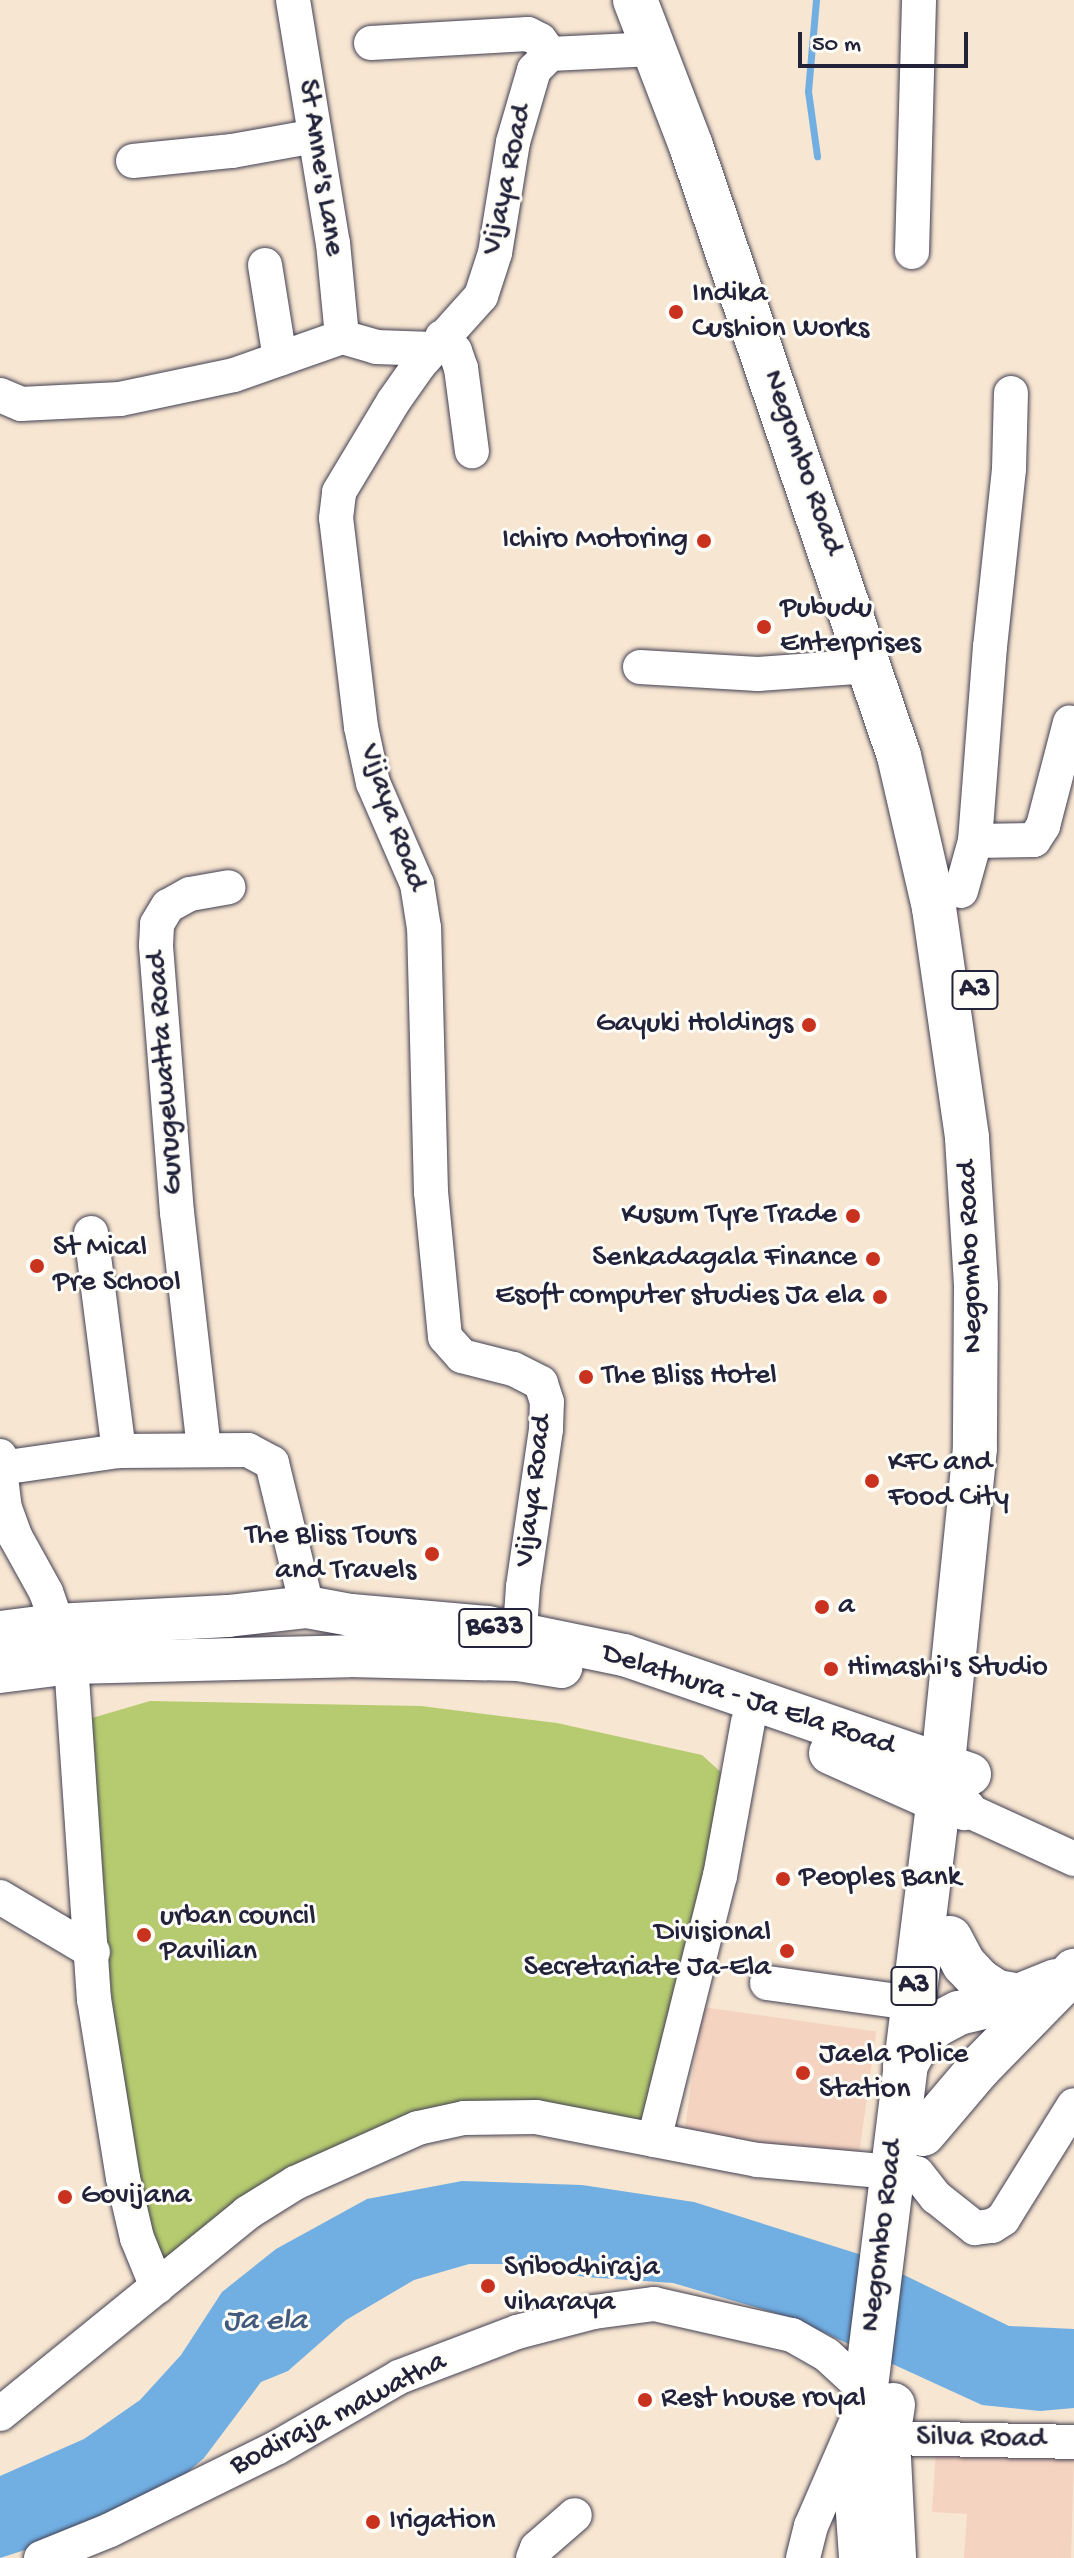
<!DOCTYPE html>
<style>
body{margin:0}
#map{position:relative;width:1074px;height:2558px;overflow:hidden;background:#f7e6d1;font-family:"Gochi Hand",sans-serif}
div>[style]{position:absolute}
.built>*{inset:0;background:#f5d3c1;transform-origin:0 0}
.green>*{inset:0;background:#b6cb6f}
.water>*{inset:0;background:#71afe3}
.stream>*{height:7px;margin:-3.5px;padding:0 3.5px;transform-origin:3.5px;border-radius:3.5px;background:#71afe3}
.roads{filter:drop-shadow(0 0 2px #423f52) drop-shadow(0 0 2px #423f52)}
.minor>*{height:34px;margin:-17px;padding:0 17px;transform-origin:17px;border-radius:17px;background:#fff}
.major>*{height:42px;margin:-21px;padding:0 21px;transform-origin:21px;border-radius:21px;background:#fff}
.highway>*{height:44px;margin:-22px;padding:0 22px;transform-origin:22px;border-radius:22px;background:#fff}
.dots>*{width:22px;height:22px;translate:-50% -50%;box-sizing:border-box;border:4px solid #fdfcf7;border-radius:50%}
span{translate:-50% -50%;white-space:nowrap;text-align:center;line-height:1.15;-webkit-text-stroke:6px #fdfcf7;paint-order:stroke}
.shield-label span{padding:2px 6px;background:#fdfcf7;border:2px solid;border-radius:6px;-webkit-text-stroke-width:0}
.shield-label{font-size:28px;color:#22223b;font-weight:700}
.street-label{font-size:30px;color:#22223b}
.poi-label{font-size:30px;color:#22223b}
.left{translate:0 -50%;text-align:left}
.right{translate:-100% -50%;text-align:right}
.water-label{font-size:32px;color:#425a7e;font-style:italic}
.scale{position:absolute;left:798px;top:32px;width:170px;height:36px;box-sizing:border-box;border:4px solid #22223b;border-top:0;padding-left:10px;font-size:24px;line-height:28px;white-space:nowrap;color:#22223b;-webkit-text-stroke:6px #fdfcf7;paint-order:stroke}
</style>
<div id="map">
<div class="built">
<i style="left:702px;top:2007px;width:176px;height:136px;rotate:8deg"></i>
<i style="clip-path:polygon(936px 2449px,1074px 2458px,1071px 2558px,964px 2558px,967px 2514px,932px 2512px)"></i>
</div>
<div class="green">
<i style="clip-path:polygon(150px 1701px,421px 1706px,557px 1723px,702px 1755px,724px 1775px,671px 2030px,640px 2127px,413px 2124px,170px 2271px,150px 2254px,126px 2119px,111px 1990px,92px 1718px)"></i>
</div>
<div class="water">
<i style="clip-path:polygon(462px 2181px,582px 2185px,694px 2202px,865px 2256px,1009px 2326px,1074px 2329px,1074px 2408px,1040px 2411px,982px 2405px,792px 2318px,673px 2283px,585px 2277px,509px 2264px,469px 2264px,414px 2280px,346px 2320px,288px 2371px,261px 2382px,204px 2458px,171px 2487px,118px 2520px,0 2558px,0 2476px,84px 2439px,140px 2400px,181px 2355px,222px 2292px,276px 2249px,367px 2199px)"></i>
</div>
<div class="stream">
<i style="left:816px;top:0;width:91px;rotate:95deg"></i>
<i style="left:808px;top:91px;width:66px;rotate:82.1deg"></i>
</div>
<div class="roads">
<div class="minor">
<i style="left:293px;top:0;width:246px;rotate:80.7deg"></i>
<i style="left:333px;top:243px;width:94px;rotate:84.5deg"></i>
<i style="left:371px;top:43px;width:157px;rotate:-3.3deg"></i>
<i style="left:528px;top:34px;width:13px;rotate:27deg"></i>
<i style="left:540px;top:40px;width:17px;rotate:54deg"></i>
<i style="left:133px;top:161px;width:100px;rotate:-5.8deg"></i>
<i style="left:232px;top:151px;width:84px;rotate:-10.2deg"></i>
<i style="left:912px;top:252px;width:252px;rotate:-88.4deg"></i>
<i style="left:265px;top:265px;width:95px;rotate:80.9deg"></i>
<i style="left:442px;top:337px;width:19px;rotate:47deg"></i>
<i style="left:455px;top:351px;width:18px;rotate:71deg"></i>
<i style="left:461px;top:368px;width:84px;rotate:82.5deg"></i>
<i style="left:0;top:395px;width:23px;rotate:23deg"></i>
<i style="left:21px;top:404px;width:99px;rotate:-2.9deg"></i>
<i style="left:120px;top:399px;width:116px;rotate:-11.9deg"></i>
<i style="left:234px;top:375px;width:114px;rotate:-19.4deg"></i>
<i style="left:342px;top:337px;width:35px;rotate:16deg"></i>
<i style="left:376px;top:347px;width:57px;rotate:2deg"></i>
<i style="left:640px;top:667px;width:118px;rotate:3.4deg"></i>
<i style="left:758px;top:674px;width:112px;rotate:-4.1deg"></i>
<i style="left:975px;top:841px;width:59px;rotate:-1deg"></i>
<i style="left:1034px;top:840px;width:17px;rotate:-57deg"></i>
<i style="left:1043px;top:826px;width:107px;rotate:-75.4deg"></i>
<i style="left:961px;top:891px;width:52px;rotate:-74.4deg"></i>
<i style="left:975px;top:841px;width:195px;rotate:-85.6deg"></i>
<i style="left:990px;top:647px;width:179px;rotate:-83.9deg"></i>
<i style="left:1009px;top:469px;width:76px;rotate:-88.5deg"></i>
<i style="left:91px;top:1233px;width:220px;rotate:82.7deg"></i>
<i style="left:204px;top:1449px;width:238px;rotate:-96.5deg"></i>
<i style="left:177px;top:1213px;width:269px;rotate:-94.5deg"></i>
<i style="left:156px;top:945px;width:21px;rotate:-87deg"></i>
<i style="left:157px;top:924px;width:21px;rotate:-59deg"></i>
<i style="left:168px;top:906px;width:25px;rotate:-29deg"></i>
<i style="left:190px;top:894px;width:39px;rotate:-10deg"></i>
<i style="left:0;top:1456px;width:12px;rotate:85deg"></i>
<i style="left:1px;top:1468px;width:119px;rotate:-8.2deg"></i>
<i style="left:119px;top:1451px;width:129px;rotate:-0.4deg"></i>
<i style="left:248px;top:1450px;width:27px;rotate:28deg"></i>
<i style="left:272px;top:1463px;width:148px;rotate:76.3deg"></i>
<i style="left:0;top:1469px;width:39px;rotate:83deg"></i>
<i style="left:5px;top:1508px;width:30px;rotate:70deg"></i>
<i style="left:15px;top:1536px;width:64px;rotate:61deg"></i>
<i style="left:46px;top:1592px;width:75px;rotate:70.6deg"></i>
<i style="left:71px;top:1663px;width:337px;rotate:86.1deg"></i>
<i style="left:94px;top:1999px;width:181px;rotate:80.8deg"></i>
<i style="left:123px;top:2178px;width:62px;rotate:76.9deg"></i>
<i style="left:137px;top:2238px;width:53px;rotate:67.8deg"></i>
<i style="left:518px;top:1658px;width:71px;rotate:-86deg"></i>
<i style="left:523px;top:1587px;width:160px;rotate:-81.7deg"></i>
<i style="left:546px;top:1429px;width:27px;rotate:-88deg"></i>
<i style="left:547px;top:1402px;width:20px;rotate:-108deg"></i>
<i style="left:541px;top:1383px;width:31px;rotate:-153deg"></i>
<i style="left:513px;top:1369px;width:53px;rotate:-165.7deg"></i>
<i style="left:462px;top:1356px;width:25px;rotate:-132deg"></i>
<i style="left:445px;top:1337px;width:146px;rotate:-95.5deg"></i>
<i style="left:431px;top:1192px;width:264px;rotate:-91.5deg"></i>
<i style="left:424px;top:928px;width:45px;rotate:-99deg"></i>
<i style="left:417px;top:884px;width:110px;rotate:-113.5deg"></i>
<i style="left:373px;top:783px;width:57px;rotate:-102.1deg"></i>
<i style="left:361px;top:727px;width:210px;rotate:-96.8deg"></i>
<i style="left:336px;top:518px;width:26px;rotate:-83deg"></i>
<i style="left:339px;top:492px;width:105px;rotate:-59deg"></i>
<i style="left:393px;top:402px;width:45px;rotate:-54.9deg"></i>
<i style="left:419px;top:365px;width:93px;rotate:-48.1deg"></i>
<i style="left:481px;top:296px;width:45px;rotate:-72deg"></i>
<i style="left:495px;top:253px;width:112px;rotate:-80.8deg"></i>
<i style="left:513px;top:142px;width:75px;rotate:-73.7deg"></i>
<i style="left:534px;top:70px;width:23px;rotate:-45deg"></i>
<i style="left:550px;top:54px;width:104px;rotate:-2.8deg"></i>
<i style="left:965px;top:1809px;width:120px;rotate:24.6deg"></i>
<i style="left:0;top:1897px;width:108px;rotate:30.6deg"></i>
<i style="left:767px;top:1983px;width:146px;rotate:7.9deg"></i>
<i style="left:654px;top:2140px;width:272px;rotate:-76deg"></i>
<i style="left:720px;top:1876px;width:157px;rotate:-79.7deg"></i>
<i style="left:917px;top:2173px;width:31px;rotate:52deg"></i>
<i style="left:936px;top:2197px;width:50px;rotate:38.5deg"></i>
<i style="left:975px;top:2228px;width:17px;rotate:-7deg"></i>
<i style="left:992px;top:2226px;width:13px;rotate:-32deg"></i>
<i style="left:1003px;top:2219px;width:134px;rotate:-58.1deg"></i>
<i style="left:0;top:2414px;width:318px;rotate:-39.1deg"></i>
<i style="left:247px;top:2213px;width:57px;rotate:-32deg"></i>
<i style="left:295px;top:2183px;width:135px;rotate:-24.1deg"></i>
<i style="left:418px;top:2128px;width:47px;rotate:-12.3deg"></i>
<i style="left:464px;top:2118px;width:72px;rotate:-0.8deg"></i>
<i style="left:536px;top:2117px;width:226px;rotate:11deg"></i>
<i style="left:758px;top:2160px;width:135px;rotate:5.1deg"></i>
<i style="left:888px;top:2438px;width:186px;rotate:1.2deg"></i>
<i style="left:41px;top:2558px;width:74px;rotate:-22.1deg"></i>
<i style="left:110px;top:2530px;width:187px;rotate:-26.3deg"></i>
<i style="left:278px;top:2447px;width:140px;rotate:-30deg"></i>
<i style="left:399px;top:2377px;width:126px;rotate:-20.9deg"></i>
<i style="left:517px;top:2332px;width:80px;rotate:-14.6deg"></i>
<i style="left:594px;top:2312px;width:61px;rotate:-7.6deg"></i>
<i style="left:654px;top:2304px;width:141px;rotate:12.7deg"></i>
<i style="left:792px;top:2335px;width:40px;rotate:29.7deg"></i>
<i style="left:827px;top:2355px;width:52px;rotate:42.6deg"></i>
<i style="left:533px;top:2558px;width:11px;rotate:-68deg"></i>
<i style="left:537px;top:2548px;width:50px;rotate:-41deg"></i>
<i style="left:803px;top:2558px;width:33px;rotate:-76deg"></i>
<i style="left:811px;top:2526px;width:110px;rotate:-66.5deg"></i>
</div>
<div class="major">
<i style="left:0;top:1632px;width:55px;rotate:-7.3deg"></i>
<i style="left:55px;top:1625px;width:173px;rotate:-3deg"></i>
<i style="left:228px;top:1616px;width:80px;rotate:-6.5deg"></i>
<i style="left:307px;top:1607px;width:45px;rotate:10.3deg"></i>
<i style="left:351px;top:1615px;width:137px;rotate:5deg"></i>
<i style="left:487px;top:1627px;width:140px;rotate:11.6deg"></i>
<i style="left:624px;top:1655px;width:366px;rotate:19deg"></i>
<i style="left:0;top:1672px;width:72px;rotate:-7.2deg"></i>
<i style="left:71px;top:1663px;width:278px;rotate:-1.4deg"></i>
<i style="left:349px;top:1656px;width:169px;rotate:1.4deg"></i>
<i style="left:518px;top:1660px;width:44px;rotate:9.2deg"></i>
<i style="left:830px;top:1753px;width:118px;rotate:24deg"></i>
<i style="left:938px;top:1801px;width:28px;rotate:17deg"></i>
</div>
<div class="highway">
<i style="left:635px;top:0;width:156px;rotate:69deg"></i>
<i style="left:691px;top:146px;width:644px;rotate:71.17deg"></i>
<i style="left:899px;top:756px;width:156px;rotate:77deg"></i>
<i style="left:934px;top:908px;width:232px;rotate:81.8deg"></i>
<i style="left:967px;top:1138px;width:148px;rotate:86.5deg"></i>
<i style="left:976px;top:1286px;width:162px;rotate:90.4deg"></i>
<i style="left:975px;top:1448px;width:319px;rotate:95.8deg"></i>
<i style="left:943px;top:1765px;width:683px;rotate:97.06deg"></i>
<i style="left:859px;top:2443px;width:41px;rotate:94.2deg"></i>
<i style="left:856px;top:2484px;width:74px;rotate:86.1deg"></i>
<i style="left:950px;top:1938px;width:30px;rotate:62deg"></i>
<i style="left:964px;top:1964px;width:23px;rotate:47deg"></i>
<i style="left:980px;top:1981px;width:20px;rotate:33deg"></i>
<i style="left:997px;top:1992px;width:23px;rotate:10deg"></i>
<i style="left:905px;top:2066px;width:31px;rotate:-61deg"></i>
<i style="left:920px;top:2039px;width:21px;rotate:-41deg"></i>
<i style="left:936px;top:2025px;width:26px;rotate:-28deg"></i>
<i style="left:959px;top:2013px;width:46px;rotate:-13.7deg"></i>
<i style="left:1004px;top:2002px;width:56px;rotate:-22deg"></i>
<i style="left:923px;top:2134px;width:87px;rotate:-49.7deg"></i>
<i style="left:979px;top:2068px;width:136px;rotate:-45.6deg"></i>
<i style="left:893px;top:2405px;width:33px;rotate:99deg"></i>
<i style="left:888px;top:2438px;width:120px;rotate:87.1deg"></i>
</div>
</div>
<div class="dots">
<i style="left:676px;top:312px;background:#c8321e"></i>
<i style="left:704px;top:541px;background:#c8321e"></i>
<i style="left:764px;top:627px;background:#c8321e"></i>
<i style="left:809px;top:1025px;background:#c8321e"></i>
<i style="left:853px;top:1216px;background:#c8321e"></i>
<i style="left:873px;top:1259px;background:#c8321e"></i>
<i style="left:37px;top:1266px;background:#c8321e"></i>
<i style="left:880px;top:1297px;background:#c8321e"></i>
<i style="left:586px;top:1377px;background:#c8321e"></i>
<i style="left:872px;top:1481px;background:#c8321e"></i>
<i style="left:432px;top:1554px;background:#c8321e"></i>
<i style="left:822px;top:1607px;background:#c8321e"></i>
<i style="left:831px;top:1669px;background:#c8321e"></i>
<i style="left:783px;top:1879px;background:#c8321e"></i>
<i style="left:144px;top:1935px;background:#c8321e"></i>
<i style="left:787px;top:1951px;background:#c8321e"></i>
<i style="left:803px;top:2073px;background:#c8321e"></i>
<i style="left:65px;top:2197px;background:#c8321e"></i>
<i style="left:488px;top:2286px;background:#c8321e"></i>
<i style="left:645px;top:2400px;background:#c8321e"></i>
<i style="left:373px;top:2522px;background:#c8321e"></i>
</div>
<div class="shield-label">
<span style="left:975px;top:990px">A3</span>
<span style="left:495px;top:1628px">B633</span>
<span style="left:914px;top:1986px">A3</span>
</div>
<div class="street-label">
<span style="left:319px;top:168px;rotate:81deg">St Anne's Lane</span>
<span style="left:509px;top:180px;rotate:-78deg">Vijaya Road</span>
<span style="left:801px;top:463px;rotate:71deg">Negombo Road</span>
<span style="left:391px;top:818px;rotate:71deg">Vijaya Road</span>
<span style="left:167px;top:1073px;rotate:-94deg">Gurugewatta Road</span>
<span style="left:972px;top:1257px;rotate:-92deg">Negombo Road</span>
<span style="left:535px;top:1491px;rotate:-83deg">Vijaya Road</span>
<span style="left:748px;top:1701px;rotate:18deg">Delathura - Ja Ela Road</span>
<span style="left:884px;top:2236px;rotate:-83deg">Negombo Road</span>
<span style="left:339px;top:2415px;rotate:-27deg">Bodiraja mawatha</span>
<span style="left:981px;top:2440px;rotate:1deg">Silva Road</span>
</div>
<div class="poi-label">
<span class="left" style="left:692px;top:312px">Indika<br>Cushion Works</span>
<span class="right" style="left:688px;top:541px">Ichiro Motoring</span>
<span class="left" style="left:780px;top:627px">Pubudu<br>Enterprises</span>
<span class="right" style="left:793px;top:1025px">Gayuki Holdings</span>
<span class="right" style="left:837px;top:1216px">Kusum Tyre Trade</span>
<span class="left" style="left:53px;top:1266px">St Mical<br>Pre School</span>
<span class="right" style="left:857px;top:1259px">Senkadagala Finance</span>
<span class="right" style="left:864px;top:1297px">Esoft computer studies Ja ela</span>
<span class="left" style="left:602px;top:1377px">The Bliss Hotel</span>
<span class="left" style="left:888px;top:1481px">KFC and<br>Food City</span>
<span class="right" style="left:416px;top:1554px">The Bliss Tours<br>and Travels</span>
<span class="left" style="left:838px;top:1607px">a</span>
<span class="left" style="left:847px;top:1669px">Himashi's Studio</span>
<span class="left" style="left:799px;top:1879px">Peoples Bank</span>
<span class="left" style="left:160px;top:1935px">urban council<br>Pavilian</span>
<span class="right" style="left:771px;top:1951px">Divisional<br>Secretariate Ja-Ela</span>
<span class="left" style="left:819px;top:2073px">Jaela Police<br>Station</span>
<span class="left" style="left:81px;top:2197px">Govijana</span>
<span class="left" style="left:504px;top:2286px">Sribodhiraja<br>viharaya</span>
<span class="left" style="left:661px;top:2400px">Rest house royal</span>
<span class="left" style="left:389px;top:2522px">Irigation</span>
</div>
<div class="water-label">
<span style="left:265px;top:2322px">Ja ela</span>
</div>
<div class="scale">50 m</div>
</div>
